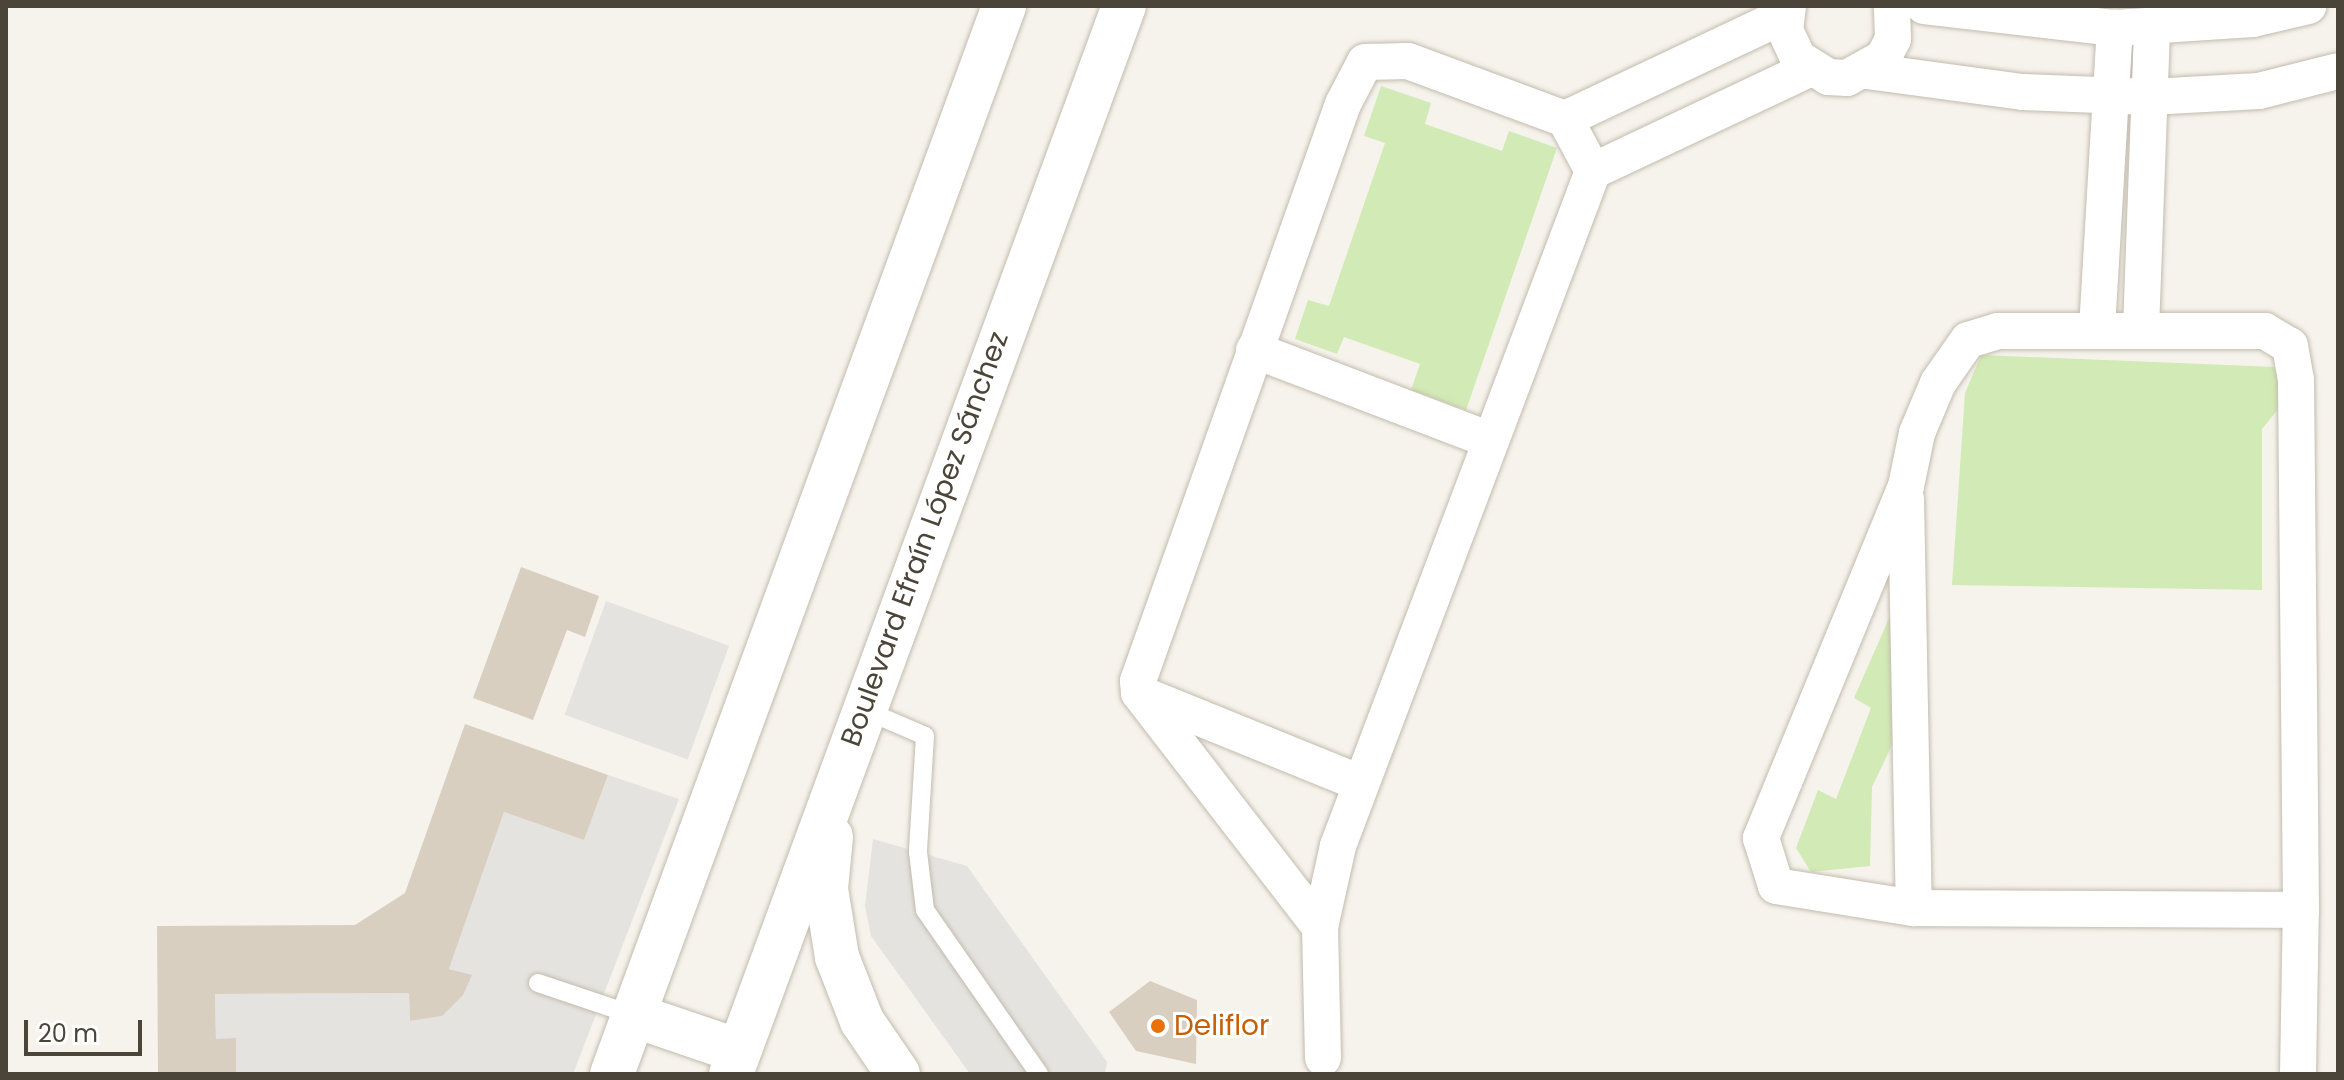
<!DOCTYPE html>
<meta charset="utf-8">
<style>
body{margin:0}
#map{position:relative;width:2344px;height:1080px;overflow:hidden;background:#f6f3ec;font-family:Poppins,sans-serif}
div>[style]{position:absolute}
.green>*{inset:0;background:#d2eab5}
.parking>*{inset:0;background:#e5e3e0;transform-origin:0 0}
.building>*{inset:0;background:#d8cfc1}
.roads{filter:drop-shadow(0 0 2px #c2bbae) drop-shadow(0 0 2px #c2bbae)}
.service>*{height:18px;margin:-9px;padding:0 9px;transform-origin:9px;border-radius:9px;background:#fff}
.minor>*{height:36px;margin:-18px;padding:0 18px;transform-origin:18px;border-radius:18px;background:#fff}
.tertiary>*{height:44px;margin:-22px;padding:0 22px;transform-origin:22px;border-radius:22px;background:#fff}
.dots>*{width:22px;height:22px;translate:-50% -50%;box-sizing:border-box;border:4px solid #fff;border-radius:50%}
span{translate:-50% -50%;white-space:nowrap;text-align:center;line-height:1.15;-webkit-text-stroke:6px #fff;paint-order:stroke}
.street-label{font-size:28px;color:#4b4439}
.food-label{font-size:28px;color:#c56008}
.left{translate:0 -50%;text-align:left}
.frame{position:absolute;inset:0;border:8px solid #4b4439;pointer-events:none}
.scale{position:absolute;left:24px;top:1020px;width:118px;height:36px;box-sizing:border-box;border:4px solid #4b4439;border-top:0;padding-left:10px;font-size:24px;line-height:28px;white-space:nowrap;color:#4b4439;-webkit-text-stroke:6px #fff;paint-order:stroke}
</style>
<div id="map">
<div class="green">
<i style="clip-path:polygon(1381px 86px,1431px 103px,1425px 124px,1502px 151px,1509px 131px,1557px 148px,1466px 410px,1411px 390px,1420px 364px,1344px 337px,1337px 354px,1295px 339px,1308px 300px,1329px 306px,1385px 143px,1364px 136px)"></i>
<i style="clip-path:polygon(1981px 355px,2275px 367px,2283px 403px,2262px 429px,2262px 590px,1952px 585px,1965px 393px)"></i>
<i style="clip-path:polygon(1894px 607px,1893px 743px,1872px 787px,1870px 866px,1811px 872px,1796px 848px,1818px 790px,1836px 799px,1871px 708px,1854px 698px)"></i>
</div>
<div class="parking">
<i style="left:606px;top:601px;width:131px;height:121px;rotate:20deg"></i>
<i style="clip-path:polygon(608px 775px,679px 799px,573px 1074px,236px 1074px,236px 1039px,216px 1039px,215px 994px,409px 993px,410px 1021px,442px 1016px,471px 976px,449px 969px,504px 812px,584px 840px)"></i>
<i style="clip-path:polygon(873px 839px,967px 866px,1107px 1062px,1105px 1074px,970px 1074px,871px 936px,865px 906px)"></i>
</div>
<div class="building">
<i style="clip-path:polygon(521px 567px,599px 596px,585px 637px,567px 630px,533px 720px,473px 698px)"></i>
<i style="clip-path:polygon(465px 724px,608px 775px,584px 840px,504px 812px,449px 969px,472px 975px,463px 995px,442px 1016px,410px 1021px,409px 993px,215px 994px,216px 1039px,236px 1038px,236px 1074px,158px 1074px,157px 926px,355px 925px,405px 893px)"></i>
<i style="clip-path:polygon(1150px 981px,1197px 1000px,1196px 1064px,1136px 1051px,1109px 1012px)"></i>
</div>
<div class="roads">
<div class="service">
<i style="left:865px;top:710px;width:65px;rotate:23.4deg"></i>
<i style="left:925px;top:736px;width:116px;rotate:93.5deg"></i>
<i style="left:918px;top:852px;width:58px;rotate:83.1deg"></i>
<i style="left:925px;top:910px;width:200px;rotate:55.2deg"></i>
<i style="left:538px;top:983px;width:100px;rotate:18.6deg"></i>
</div>
<div class="minor">
<i style="left:1788px;top:6px;width:24px;rotate:97deg"></i>
<i style="left:1785px;top:30px;width:31px;rotate:65deg"></i>
<i style="left:1798px;top:58px;width:36px;rotate:32deg"></i>
<i style="left:1828px;top:77px;width:19px;rotate:3deg"></i>
<i style="left:1847px;top:78px;width:41px;rotate:-29.1deg"></i>
<i style="left:1883px;top:58px;width:21px;rotate:-62deg"></i>
<i style="left:1893px;top:39px;width:33px;rotate:-92deg"></i>
<i style="left:1924px;top:6px;width:192px;rotate:6.6deg"></i>
<i style="left:2115px;top:28px;width:138px;rotate:-3.7deg"></i>
<i style="left:2253px;top:19px;width:57px;rotate:-13.3deg"></i>
<i style="left:1867px;top:71px;width:157px;rotate:7.7deg"></i>
<i style="left:2023px;top:92px;width:127px;rotate:2.3deg"></i>
<i style="left:2150px;top:97px;width:109px;rotate:-3.2deg"></i>
<i style="left:2259px;top:91px;width:81px;rotate:-14.2deg"></i>
<i style="left:1565px;top:119px;width:243px;rotate:-25.3deg"></i>
<i style="left:1593px;top:171px;width:239px;rotate:-25.3deg"></i>
<i style="left:2097px;top:329px;width:302px;rotate:-86.6deg"></i>
<i style="left:2141px;top:330px;width:302px;rotate:-87.9deg"></i>
<i style="left:1254px;top:350px;width:253px;rotate:20.9deg"></i>
<i style="left:1906px;top:499px;width:409px;rotate:88.9deg"></i>
<i style="left:1141px;top:694px;width:234px;rotate:22.1deg"></i>
<i style="left:1320px;top:927px;width:296px;rotate:-127.7deg"></i>
<i style="left:1139px;top:693px;width:12px;rotate:-95deg"></i>
<i style="left:1138px;top:681px;width:612px;rotate:-70.44deg"></i>
<i style="left:1343px;top:104px;width:47px;rotate:-62.4deg"></i>
<i style="left:1365px;top:62px;width:43px;rotate:-1.3deg"></i>
<i style="left:1408px;top:61px;width:167px;rotate:20.3deg"></i>
<i style="left:1565px;top:119px;width:59px;rotate:61.7deg"></i>
<i style="left:1593px;top:171px;width:722px;rotate:110.7deg"></i>
<i style="left:1338px;top:846px;width:83px;rotate:102.5deg"></i>
<i style="left:1320px;top:927px;width:131px;rotate:88.7deg"></i>
<i style="left:2298px;top:1074px;width:164px;rotate:-89deg"></i>
<i style="left:2301px;top:910px;width:530px;rotate:-90.54deg"></i>
<i style="left:2296px;top:380px;width:35px;rotate:-100deg"></i>
<i style="left:2290px;top:346px;width:29px;rotate:-149deg"></i>
<i style="left:2265px;top:331px;width:267px;rotate:180deg"></i>
<i style="left:1998px;top:331px;width:31px;rotate:163deg"></i>
<i style="left:1968px;top:340px;width:52px;rotate:124.9deg"></i>
<i style="left:1938px;top:383px;width:54px;rotate:112.8deg"></i>
<i style="left:1917px;top:433px;width:54px;rotate:101.7deg"></i>
<i style="left:1906px;top:486px;width:381px;rotate:112.4deg"></i>
<i style="left:1761px;top:838px;width:50px;rotate:72.6deg"></i>
<i style="left:1776px;top:886px;width:140px;rotate:9.1deg"></i>
<i style="left:1914px;top:908px;width:387px;rotate:0.3deg"></i>
</div>
<div class="tertiary">
<i style="left:831px;top:837px;width:52px;rotate:95.5deg"></i>
<i style="left:826px;top:889px;width:69px;rotate:80.8deg"></i>
<i style="left:837px;top:957px;width:69px;rotate:68.7deg"></i>
<i style="left:862px;top:1021px;width:64px;rotate:55.8deg"></i>
<i style="left:633px;top:1015px;width:112px;rotate:18.8deg"></i>
<i style="left:612px;top:1074px;width:1138px;rotate:-69.84deg"></i>
<i style="left:731px;top:1074px;width:1138px;rotate:-69.8deg"></i>
</div>
</div>
<div class="dots">
<i style="left:1158px;top:1026px;background:#e8710a"></i>
</div>
<div class="street-label">
<span style="left:925px;top:539px;rotate:-70deg">Boulevard Efraín López Sánchez</span>
</div>
<div class="food-label">
<span class="left" style="left:1174px;top:1026px">Deliflor</span>
</div>
<div class="frame"></div>
<div class="scale">20 m</div>
</div>
